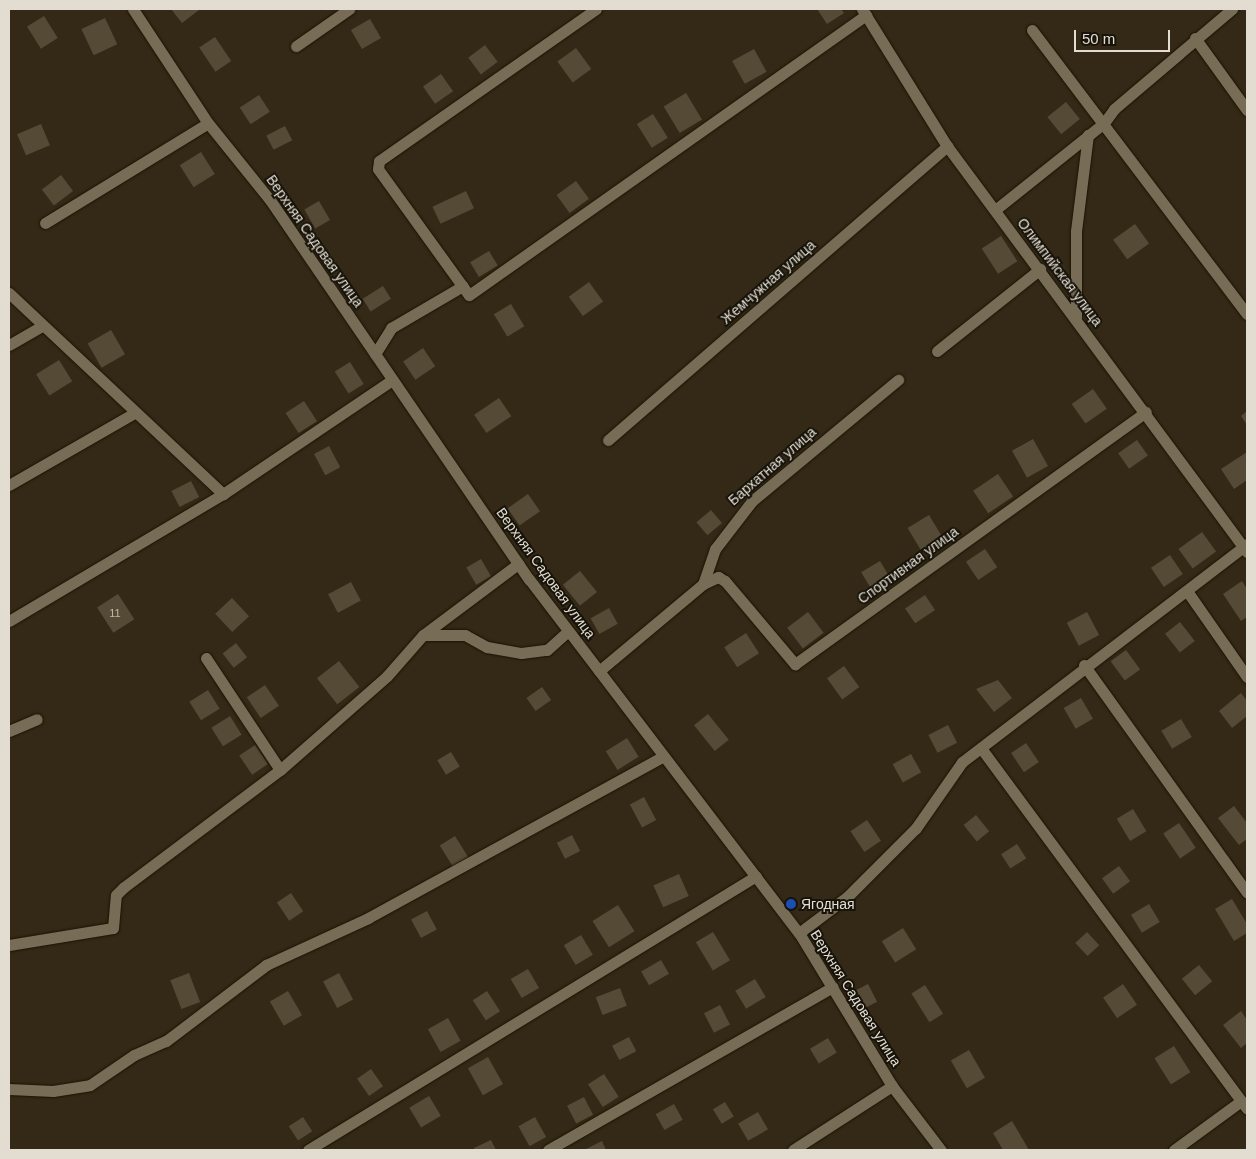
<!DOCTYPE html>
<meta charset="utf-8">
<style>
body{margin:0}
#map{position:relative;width:1256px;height:1159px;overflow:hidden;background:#332916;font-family:Helvetica,sans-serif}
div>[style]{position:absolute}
.building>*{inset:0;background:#554a36;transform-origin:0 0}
.roads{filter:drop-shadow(0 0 1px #1b1201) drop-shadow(0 0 1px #1b1201)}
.street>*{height:11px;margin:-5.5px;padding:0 5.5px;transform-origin:5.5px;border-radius:5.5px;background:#776c56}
.dots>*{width:14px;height:14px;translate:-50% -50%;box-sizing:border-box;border:2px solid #17130a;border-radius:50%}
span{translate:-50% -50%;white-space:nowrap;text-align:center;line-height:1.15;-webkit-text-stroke:4px #17130a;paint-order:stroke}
.number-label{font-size:11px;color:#c0b8aa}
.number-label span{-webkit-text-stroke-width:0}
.street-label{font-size:14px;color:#e3ddd1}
.poi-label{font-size:14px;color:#e3ddd1}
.left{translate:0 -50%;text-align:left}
.frame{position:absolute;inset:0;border:10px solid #e3ddd1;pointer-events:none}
.scale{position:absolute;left:1074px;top:30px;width:96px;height:22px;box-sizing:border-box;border:2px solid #e3ddd1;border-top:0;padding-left:6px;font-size:15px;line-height:18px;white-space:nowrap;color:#e3ddd1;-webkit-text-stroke:4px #17130a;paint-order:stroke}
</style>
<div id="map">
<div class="building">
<i style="clip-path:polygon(171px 9px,198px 9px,199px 10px,182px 23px)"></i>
<i style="clip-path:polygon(817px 9px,841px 9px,844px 13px,827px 24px)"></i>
<i style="left:44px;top:16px;width:26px;height:20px;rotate:58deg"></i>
<i style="left:105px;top:18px;width:29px;height:26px;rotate:65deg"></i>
<i style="left:370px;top:19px;width:22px;height:22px;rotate:60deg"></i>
<i style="left:215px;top:37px;width:29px;height:19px;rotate:56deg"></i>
<i style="left:485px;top:45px;width:21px;height:21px;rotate:53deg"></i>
<i style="left:576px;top:48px;width:26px;height:23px;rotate:54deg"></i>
<i style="left:754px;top:49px;width:26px;height:25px;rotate:61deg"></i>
<i style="left:441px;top:74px;width:21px;height:22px;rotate:55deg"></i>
<i style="left:686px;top:93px;width:31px;height:26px;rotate:59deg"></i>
<i style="left:259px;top:95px;width:20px;height:23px;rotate:57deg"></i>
<i style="left:1066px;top:102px;width:22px;height:24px;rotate:51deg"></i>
<i style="left:653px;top:114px;width:28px;height:19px;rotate:58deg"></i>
<i style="left:41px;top:124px;width:23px;height:26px;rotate:67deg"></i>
<i style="left:285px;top:126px;width:16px;height:21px;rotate:63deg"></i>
<i style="left:201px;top:152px;width:26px;height:25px;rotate:58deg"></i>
<i style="left:61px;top:175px;width:20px;height:24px;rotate:53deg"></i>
<i style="left:576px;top:181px;width:22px;height:24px;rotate:54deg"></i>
<i style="left:466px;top:191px;width:19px;height:37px;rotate:65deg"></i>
<i style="left:319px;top:201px;width:22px;height:17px;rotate:60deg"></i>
<i style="left:1135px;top:224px;width:24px;height:27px;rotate:54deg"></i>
<i style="left:1001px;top:236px;width:30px;height:23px;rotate:57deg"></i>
<i style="left:489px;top:251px;width:17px;height:22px;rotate:59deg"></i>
<i style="left:589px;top:282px;width:24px;height:25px;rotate:54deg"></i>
<i style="left:383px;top:286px;width:15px;height:24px;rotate:58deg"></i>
<i style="left:511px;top:304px;width:26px;height:20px;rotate:59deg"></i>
<i style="left:111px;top:330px;width:28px;height:27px;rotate:60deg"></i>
<i style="left:423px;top:348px;width:22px;height:24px;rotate:56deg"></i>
<i style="left:59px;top:360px;width:25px;height:27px;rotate:58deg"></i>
<i style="left:350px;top:362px;width:26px;height:18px;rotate:58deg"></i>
<i style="left:1093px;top:389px;width:24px;height:26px;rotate:55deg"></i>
<i style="left:499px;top:398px;width:22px;height:30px;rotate:56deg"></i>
<i style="left:304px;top:401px;width:24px;height:22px;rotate:57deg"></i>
<i style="clip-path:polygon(1247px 411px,1247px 425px,1241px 416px)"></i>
<i style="left:1033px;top:439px;width:31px;height:24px;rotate:61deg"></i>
<i style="left:1137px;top:440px;width:19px;height:23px;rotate:55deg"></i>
<i style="left:329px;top:446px;width:24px;height:17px;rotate:62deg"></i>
<i style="clip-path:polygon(1247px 452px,1247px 480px,1234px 489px,1221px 469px)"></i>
<i style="left:998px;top:474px;width:27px;height:30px;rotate:56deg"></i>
<i style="left:191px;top:481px;width:18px;height:22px;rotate:63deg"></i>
<i style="left:528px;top:494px;width:21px;height:25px;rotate:55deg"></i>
<i style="left:711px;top:510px;width:17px;height:19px;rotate:50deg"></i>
<i style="left:929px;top:515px;width:26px;height:25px;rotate:59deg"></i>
<i style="left:1202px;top:532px;width:24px;height:29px;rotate:54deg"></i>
<i style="left:985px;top:549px;width:22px;height:23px;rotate:56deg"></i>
<i style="left:1170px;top:555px;width:23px;height:23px;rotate:56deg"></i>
<i style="left:481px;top:559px;width:20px;height:17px;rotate:60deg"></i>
<i style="left:880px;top:561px;width:23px;height:22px;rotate:59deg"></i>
<i style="left:580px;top:571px;width:27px;height:22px;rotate:51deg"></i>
<i style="clip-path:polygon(1242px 581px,1247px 589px,1247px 617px,1241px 621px,1223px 594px)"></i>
<i style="left:351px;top:582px;width:21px;height:26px;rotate:62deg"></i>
<i style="left:118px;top:594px;width:30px;height:25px;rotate:57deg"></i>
<i style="left:925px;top:595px;width:18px;height:24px;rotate:56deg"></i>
<i style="left:232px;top:598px;width:25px;height:23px;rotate:47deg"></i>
<i style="left:609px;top:608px;width:18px;height:21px;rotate:61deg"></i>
<i style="left:808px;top:612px;width:26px;height:26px;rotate:53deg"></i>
<i style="left:1087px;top:612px;width:26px;height:23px;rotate:62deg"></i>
<i style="left:1180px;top:622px;width:24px;height:19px;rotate:52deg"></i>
<i style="left:746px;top:633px;width:24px;height:26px;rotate:57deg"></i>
<i style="left:236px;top:643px;width:18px;height:17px;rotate:52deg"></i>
<i style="left:1126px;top:650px;width:24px;height:19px;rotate:54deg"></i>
<i style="left:339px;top:661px;width:33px;height:28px;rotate:52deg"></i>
<i style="left:844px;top:666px;width:26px;height:21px;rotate:54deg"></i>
<i style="clip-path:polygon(998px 680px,1012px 698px,994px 712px,976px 689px)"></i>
<i style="left:265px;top:685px;width:25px;height:22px;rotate:56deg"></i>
<i style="left:542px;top:687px;width:16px;height:19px;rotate:55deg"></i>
<i style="left:208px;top:690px;width:22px;height:22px;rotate:58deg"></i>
<i style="clip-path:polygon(1241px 693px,1247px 701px,1247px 716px,1232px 728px,1219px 711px)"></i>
<i style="left:1081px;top:698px;width:24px;height:20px;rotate:60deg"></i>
<i style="left:708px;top:714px;width:33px;height:18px;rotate:51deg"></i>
<i style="left:230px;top:716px;width:22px;height:22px;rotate:58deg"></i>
<i style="left:1181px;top:719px;width:21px;height:23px;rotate:59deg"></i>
<i style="left:948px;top:725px;width:20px;height:22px;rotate:63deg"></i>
<i style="left:627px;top:738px;width:22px;height:25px;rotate:58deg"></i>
<i style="left:1026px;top:743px;width:23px;height:18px;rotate:56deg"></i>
<i style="left:255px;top:745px;width:23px;height:19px;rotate:56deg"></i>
<i style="left:451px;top:752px;width:17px;height:16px;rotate:59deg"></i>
<i style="left:911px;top:754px;width:21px;height:21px;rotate:61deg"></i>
<i style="left:644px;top:797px;width:26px;height:16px;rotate:62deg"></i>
<i style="clip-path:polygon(1234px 806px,1247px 823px,1247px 839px,1239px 845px,1218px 818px)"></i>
<i style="left:1133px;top:809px;width:26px;height:19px;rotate:59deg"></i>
<i style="left:976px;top:815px;width:21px;height:16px;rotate:51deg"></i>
<i style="left:867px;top:820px;width:25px;height:20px;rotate:56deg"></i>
<i style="left:1179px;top:823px;width:30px;height:19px;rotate:56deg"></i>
<i style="left:572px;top:835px;width:18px;height:17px;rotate:63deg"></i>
<i style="left:455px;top:836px;width:25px;height:18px;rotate:58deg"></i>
<i style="left:1017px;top:844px;width:17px;height:19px;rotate:57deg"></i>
<i style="left:1119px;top:866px;width:19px;height:21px;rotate:54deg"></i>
<i style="left:679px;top:874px;width:24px;height:28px;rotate:66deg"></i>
<i style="left:291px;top:893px;width:22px;height:17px;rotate:56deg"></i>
<i style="clip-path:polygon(1232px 899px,1247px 924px,1247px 933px,1234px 941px,1215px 909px)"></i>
<i style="left:1149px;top:904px;width:21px;height:21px;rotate:59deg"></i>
<i style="left:618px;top:905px;width:31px;height:30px;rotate:58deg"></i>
<i style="left:427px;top:911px;width:21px;height:18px;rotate:62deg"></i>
<i style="left:903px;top:928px;width:25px;height:25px;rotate:58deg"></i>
<i style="left:713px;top:932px;width:33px;height:20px;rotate:59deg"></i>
<i style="left:1087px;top:932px;width:18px;height:16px;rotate:47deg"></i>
<i style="left:581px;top:935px;width:23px;height:20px;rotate:59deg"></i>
<i style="left:661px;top:960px;width:16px;height:23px;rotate:60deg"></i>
<i style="left:1199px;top:965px;width:21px;height:22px;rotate:51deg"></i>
<i style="left:528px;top:969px;width:22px;height:20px;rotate:60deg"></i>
<i style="left:189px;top:973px;width:31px;height:20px;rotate:69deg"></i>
<i style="left:339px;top:973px;width:30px;height:18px;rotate:62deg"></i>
<i style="left:755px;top:979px;width:21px;height:23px;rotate:59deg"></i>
<i style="left:868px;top:984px;width:20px;height:13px;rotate:63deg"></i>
<i style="left:1123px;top:984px;width:25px;height:24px;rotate:56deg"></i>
<i style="left:925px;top:985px;width:34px;height:16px;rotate:58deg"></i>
<i style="left:620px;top:988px;width:19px;height:26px;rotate:69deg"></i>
<i style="left:288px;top:991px;width:28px;height:21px;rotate:60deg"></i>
<i style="left:487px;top:991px;width:24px;height:17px;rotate:57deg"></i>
<i style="left:720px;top:1005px;width:22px;height:18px;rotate:63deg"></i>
<i style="clip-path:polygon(1241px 1011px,1247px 1020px,1247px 1043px,1241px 1048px,1223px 1025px)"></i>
<i style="left:448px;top:1018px;width:26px;height:23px;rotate:61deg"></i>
<i style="left:629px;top:1037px;width:16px;height:19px;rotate:63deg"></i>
<i style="left:828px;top:1038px;width:17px;height:21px;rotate:59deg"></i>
<i style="left:1174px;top:1046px;width:31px;height:23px;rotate:58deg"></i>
<i style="left:969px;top:1050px;width:32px;height:21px;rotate:60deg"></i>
<i style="left:488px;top:1057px;width:31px;height:23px;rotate:61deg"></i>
<i style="left:371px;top:1069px;width:21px;height:17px;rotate:55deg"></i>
<i style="left:604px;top:1074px;width:27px;height:19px;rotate:57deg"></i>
<i style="left:429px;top:1096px;width:23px;height:23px;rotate:59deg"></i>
<i style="left:584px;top:1097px;width:20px;height:19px;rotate:63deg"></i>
<i style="left:725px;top:1102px;width:17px;height:14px;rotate:59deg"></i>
<i style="left:674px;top:1104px;width:18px;height:21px;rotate:61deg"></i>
<i style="left:758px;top:1112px;width:20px;height:23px;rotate:60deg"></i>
<i style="left:303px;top:1117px;width:17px;height:17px;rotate:57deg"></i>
<i style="left:535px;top:1117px;width:23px;height:19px;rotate:61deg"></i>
<i style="clip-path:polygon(1012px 1121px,1029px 1150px,1003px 1150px,993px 1133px)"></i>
<i style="clip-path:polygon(491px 1140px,496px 1150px,475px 1150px,474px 1148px)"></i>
<i style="clip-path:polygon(602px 1141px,606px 1150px,584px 1150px)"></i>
</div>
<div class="roads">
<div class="street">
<i style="left:133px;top:9px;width:136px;rotate:56.7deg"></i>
<i style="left:208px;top:123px;width:99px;rotate:51.2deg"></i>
<i style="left:270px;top:200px;width:459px;rotate:55.7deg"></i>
<i style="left:529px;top:579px;width:445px;rotate:52.7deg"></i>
<i style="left:799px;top:933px;width:179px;rotate:58.7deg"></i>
<i style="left:892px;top:1086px;width:81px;rotate:52.6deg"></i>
<i style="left:596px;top:9px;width:265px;rotate:145deg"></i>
<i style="left:379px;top:161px;width:8px;rotate:97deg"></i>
<i style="left:378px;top:169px;width:155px;rotate:54.2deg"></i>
<i style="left:469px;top:295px;width:486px;rotate:-35.2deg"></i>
<i style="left:862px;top:9px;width:161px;rotate:58.2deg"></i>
<i style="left:947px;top:146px;width:505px;rotate:53.54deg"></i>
<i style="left:1032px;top:30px;width:356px;rotate:52.9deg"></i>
<i style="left:1195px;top:38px;width:89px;rotate:54.2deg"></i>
<i style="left:296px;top:46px;width:65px;rotate:-34.9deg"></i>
<i style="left:995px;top:210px;width:139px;rotate:-38.6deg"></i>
<i style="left:1104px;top:123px;width:17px;rotate:-54deg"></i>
<i style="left:1114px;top:109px;width:155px;rotate:-40.3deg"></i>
<i style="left:45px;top:223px;width:191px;rotate:-31.5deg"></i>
<i style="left:9px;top:293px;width:294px;rotate:43.2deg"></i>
<i style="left:1076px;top:318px;width:87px;rotate:-90deg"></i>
<i style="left:1076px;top:231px;width:97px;rotate:-82.9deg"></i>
<i style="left:9px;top:345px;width:39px;rotate:-30deg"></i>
<i style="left:937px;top:351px;width:132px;rotate:-38.5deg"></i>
<i style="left:375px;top:354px;width:31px;rotate:-58deg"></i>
<i style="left:391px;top:328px;width:83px;rotate:-30.3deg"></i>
<i style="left:608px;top:440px;width:449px;rotate:-40.9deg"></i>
<i style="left:9px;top:485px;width:146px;rotate:-29.9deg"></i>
<i style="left:703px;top:584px;width:17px;rotate:-25deg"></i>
<i style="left:718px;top:577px;width:8px;rotate:30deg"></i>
<i style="left:725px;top:581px;width:109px;rotate:49.9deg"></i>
<i style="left:795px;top:664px;width:432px;rotate:-35.7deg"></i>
<i style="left:1187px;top:591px;width:105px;rotate:55.1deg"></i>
<i style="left:9px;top:621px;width:249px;rotate:-30.7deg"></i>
<i style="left:223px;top:494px;width:204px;rotate:-34deg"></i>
<i style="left:425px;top:635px;width:40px"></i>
<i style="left:465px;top:635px;width:25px;rotate:29deg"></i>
<i style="left:487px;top:647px;width:35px;rotate:10deg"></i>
<i style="left:521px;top:653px;width:26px;rotate:-7deg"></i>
<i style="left:547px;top:650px;width:28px;rotate:-42deg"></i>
<i style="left:206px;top:658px;width:134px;rotate:56.5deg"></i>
<i style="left:280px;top:770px;width:142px;rotate:-41.3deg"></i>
<i style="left:387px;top:676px;width:55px;rotate:-48.7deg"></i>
<i style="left:423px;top:635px;width:119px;rotate:-36.8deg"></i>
<i style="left:1084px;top:665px;width:280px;rotate:54.4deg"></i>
<i style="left:599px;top:671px;width:136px;rotate:-39.9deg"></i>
<i style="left:703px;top:584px;width:37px;rotate:-71deg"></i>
<i style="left:715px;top:549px;width:61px;rotate:-52.4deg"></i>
<i style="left:752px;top:501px;width:190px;rotate:-39.7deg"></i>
<i style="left:9px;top:731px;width:30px;rotate:-23deg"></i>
<i style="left:981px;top:748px;width:448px;rotate:53.6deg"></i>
<i style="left:799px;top:933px;width:60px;rotate:-36.9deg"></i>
<i style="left:847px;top:897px;width:98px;rotate:-45deg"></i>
<i style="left:916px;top:828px;width:80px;rotate:-55.1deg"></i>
<i style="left:962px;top:762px;width:359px;rotate:-37.4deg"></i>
<i style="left:9px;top:945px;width:105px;rotate:-9.3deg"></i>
<i style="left:113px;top:928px;width:33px;rotate:-85deg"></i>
<i style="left:116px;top:895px;width:11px;rotate:-45deg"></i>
<i style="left:124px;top:887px;width:195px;rotate:-36.9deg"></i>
<i style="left:9px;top:1089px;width:44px;rotate:2.6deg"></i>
<i style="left:53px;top:1091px;width:37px;rotate:-9deg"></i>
<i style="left:90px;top:1085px;width:53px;rotate:-34.3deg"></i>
<i style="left:134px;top:1055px;width:35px;rotate:-24deg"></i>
<i style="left:166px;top:1041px;width:126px;rotate:-37.2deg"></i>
<i style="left:266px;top:965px;width:112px;rotate:-24.7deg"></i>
<i style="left:368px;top:918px;width:337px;rotate:-28.7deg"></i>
<i style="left:308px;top:1150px;width:525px;rotate:-31.45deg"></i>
<i style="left:548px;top:1150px;width:328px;rotate:-29.8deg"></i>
<i style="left:793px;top:1150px;width:118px;rotate:-32.9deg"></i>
<i style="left:1174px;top:1150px;width:83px;rotate:-36.2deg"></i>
</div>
</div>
<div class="dots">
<i style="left:791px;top:904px;background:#1a4fb4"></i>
</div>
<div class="number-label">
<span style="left:115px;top:613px">11</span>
</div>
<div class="street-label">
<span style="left:315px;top:241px;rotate:55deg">Верхняя Садовая улица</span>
<span style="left:1060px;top:272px;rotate:53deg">Олимпийская улица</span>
<span style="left:768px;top:282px;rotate:-41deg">Жемчужная улица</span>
<span style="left:772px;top:466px;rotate:-41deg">Бархатная улица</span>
<span style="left:908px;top:565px;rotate:-36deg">Спортивная улица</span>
<span style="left:546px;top:573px;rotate:54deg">Верхняя Садовая улица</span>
<span style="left:856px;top:998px;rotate:58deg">Верхняя Садовая улица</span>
</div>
<div class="poi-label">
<span class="left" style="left:801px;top:904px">Ягодная</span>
</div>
<div class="frame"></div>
<div class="scale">50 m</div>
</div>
